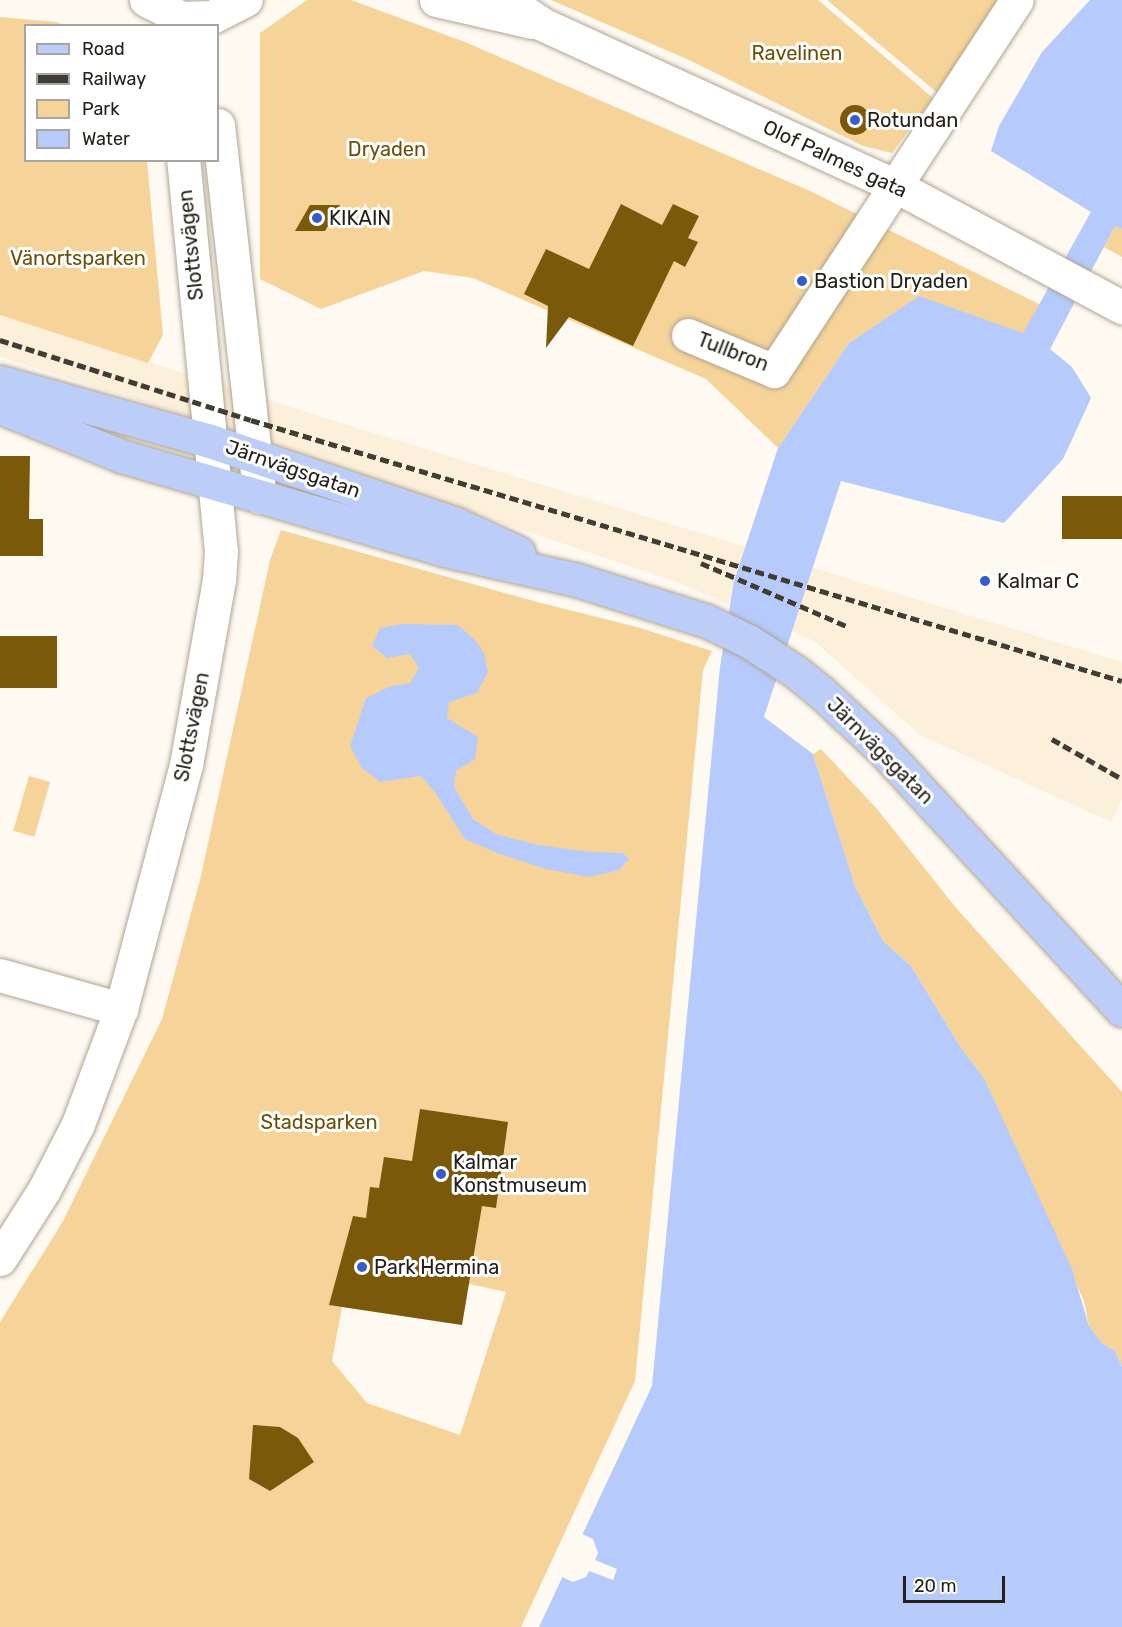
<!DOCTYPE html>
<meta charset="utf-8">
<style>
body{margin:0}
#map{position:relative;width:1122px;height:1627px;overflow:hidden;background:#fef9f1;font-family:Rubik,sans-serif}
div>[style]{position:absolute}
.built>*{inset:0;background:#fdf0db}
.green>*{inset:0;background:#f6d499;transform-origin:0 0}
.water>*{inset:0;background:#b6cbfc}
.pier>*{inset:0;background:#fef9f1}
.building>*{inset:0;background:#7b590b;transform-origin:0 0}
.round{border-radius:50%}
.roads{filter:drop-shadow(0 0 2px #b0a592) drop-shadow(0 0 2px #b0a592)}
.minor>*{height:33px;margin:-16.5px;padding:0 16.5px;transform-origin:16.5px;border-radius:16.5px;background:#fff}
.major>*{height:33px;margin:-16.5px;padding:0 16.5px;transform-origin:16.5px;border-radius:16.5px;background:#bccef8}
.rail>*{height:4.5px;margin-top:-2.25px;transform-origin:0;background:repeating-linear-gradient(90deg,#413d35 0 9px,transparent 0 13.5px)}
.dots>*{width:16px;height:16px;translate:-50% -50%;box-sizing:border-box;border:3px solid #fff;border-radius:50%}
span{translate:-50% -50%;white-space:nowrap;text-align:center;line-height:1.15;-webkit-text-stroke:6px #fff;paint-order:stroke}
.park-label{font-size:20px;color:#6e4e04}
.poi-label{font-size:20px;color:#252119}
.left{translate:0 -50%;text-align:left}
.street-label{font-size:20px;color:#252119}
.legend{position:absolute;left:24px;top:24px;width:195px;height:138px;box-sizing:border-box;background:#fff;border:2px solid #a8a6a3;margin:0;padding:8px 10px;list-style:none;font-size:18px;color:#252119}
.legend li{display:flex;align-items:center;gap:12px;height:30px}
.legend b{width:30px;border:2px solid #a8a6a3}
.scale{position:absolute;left:903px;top:1576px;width:102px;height:27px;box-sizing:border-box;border:3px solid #252119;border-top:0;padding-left:8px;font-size:18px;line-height:21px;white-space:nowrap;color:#252119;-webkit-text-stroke:4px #fff;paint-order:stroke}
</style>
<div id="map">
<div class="built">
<i style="clip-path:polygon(0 315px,370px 432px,1122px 662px,1122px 799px,1111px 822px,920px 735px,814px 641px,674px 581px,128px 397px,0 357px)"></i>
</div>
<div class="green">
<i style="clip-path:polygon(307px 0,351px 0,465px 42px,810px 191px,1041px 305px,1023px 334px,919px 297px,849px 343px,778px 448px,706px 379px,473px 278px,424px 271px,321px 309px,260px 279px,260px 33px)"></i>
<i style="clip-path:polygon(551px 0,818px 0,933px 98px,892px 153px,863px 146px,689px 60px)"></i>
<i style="clip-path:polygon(827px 0,1000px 0,941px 96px)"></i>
<i style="clip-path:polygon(0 17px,56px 22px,64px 25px,26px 26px,26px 160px,147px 161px,163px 335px,148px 363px,0 315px)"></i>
<i style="clip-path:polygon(1115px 225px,1122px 229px,1122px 257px,1104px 247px)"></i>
<i style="clip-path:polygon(evenodd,281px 530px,537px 602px,637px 627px,712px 651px,703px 670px,635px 1381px,521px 1627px,0 1627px,0 1322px,62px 1223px,162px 1019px,200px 880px,270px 560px,281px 530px,469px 1284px,506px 1292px,460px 1435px,367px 1403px,332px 1361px,342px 1307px,462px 1325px,469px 1284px)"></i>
<i style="clip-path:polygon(821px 749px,877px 809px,957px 909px,1122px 1092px,1122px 1367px,1115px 1351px,1103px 1344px,1089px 1326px,1084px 1301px,984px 1078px,961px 1048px,911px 966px,883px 941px,855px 886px,813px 754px)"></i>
<i style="left:29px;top:776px;width:22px;height:57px;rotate:16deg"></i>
</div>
<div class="water">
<i style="clip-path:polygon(1090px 0,1122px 0,1122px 229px,1115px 226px,1050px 349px,1072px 367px,1091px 398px,1063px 459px,1004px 523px,841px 481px,764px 717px,813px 754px,855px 886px,883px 941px,911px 966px,961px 1048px,984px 1078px,1072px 1269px,1089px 1326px,1103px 1344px,1115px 1351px,1122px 1367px,1122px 1627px,539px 1627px,652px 1386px,720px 667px,734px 581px,778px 448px,849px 343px,919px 296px,1023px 333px,1091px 212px,991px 151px,999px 126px,1042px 52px)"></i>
<i style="clip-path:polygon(401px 624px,458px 625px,476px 641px,484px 653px,488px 672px,477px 693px,449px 702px,447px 718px,478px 737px,475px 759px,456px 771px,454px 787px,473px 819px,496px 834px,538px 845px,590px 852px,623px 853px,629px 859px,619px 870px,589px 877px,546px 869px,497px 853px,465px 839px,434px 791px,421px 776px,380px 782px,362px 768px,350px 746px,366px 698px,391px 686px,410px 683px,419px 668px,410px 654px,387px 658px,372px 646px,380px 628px)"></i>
</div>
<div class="pier">
<i style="clip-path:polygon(582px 1534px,593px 1539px,598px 1553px,595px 1560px,617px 1569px,613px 1580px,589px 1571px,586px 1577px,573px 1582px,562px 1577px)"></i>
</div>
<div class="building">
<i class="round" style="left:840px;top:105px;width:30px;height:30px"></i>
<i style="clip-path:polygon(621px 204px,662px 225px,673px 204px,699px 216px,688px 238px,698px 242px,685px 267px,674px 261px,633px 346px,569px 317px,546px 348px,548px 306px,524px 294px,546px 249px,589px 269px)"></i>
<i style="clip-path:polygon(310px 205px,340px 205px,325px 231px,295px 231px)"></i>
<i style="clip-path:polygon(0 456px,30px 456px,29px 519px,43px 519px,43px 556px,0 556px)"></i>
<i style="left:1122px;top:496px;width:43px;height:60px;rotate:90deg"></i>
<i style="left:0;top:636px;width:57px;height:52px"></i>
<i style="clip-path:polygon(420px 1109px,508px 1122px,496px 1208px,482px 1206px,462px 1325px,329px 1305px,353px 1216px,366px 1218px,370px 1187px,379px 1188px,384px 1157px,412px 1161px)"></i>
<i style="clip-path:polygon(253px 1425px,280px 1427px,298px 1438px,314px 1462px,270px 1491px,249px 1479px)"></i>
</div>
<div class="roads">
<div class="minor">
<i style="left:146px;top:0;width:40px;rotate:26.6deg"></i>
<i style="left:182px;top:18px;width:30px;rotate:-2deg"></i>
<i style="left:212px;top:17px;width:38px;rotate:-27deg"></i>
<i style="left:436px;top:0;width:98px;rotate:12.9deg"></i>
<i style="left:507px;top:0;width:42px;rotate:34.4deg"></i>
<i style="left:542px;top:24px;width:387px;rotate:24.6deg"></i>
<i style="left:894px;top:185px;width:259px;rotate:28.2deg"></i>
<i style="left:218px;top:125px;width:374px;rotate:83.6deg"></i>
<i style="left:688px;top:335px;width:93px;rotate:22.7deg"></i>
<i style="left:774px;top:371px;width:443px;rotate:-56.8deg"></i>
<i style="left:0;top:975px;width:126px;rotate:15.7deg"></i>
<i style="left:0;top:1259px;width:82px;rotate:-57.5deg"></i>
<i style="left:44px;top:1190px;width:74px;rotate:-62.7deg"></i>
<i style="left:78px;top:1124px;width:123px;rotate:-69.5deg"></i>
<i style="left:121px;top:1009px;width:253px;rotate:-75.1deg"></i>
<i style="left:186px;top:765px;width:188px;rotate:-79.9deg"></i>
<i style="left:219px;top:580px;width:28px;rotate:-86deg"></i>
<i style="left:221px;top:552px;width:394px;rotate:-95.5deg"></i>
</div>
<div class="major">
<i style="left:0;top:382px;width:218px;rotate:15.7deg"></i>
<i style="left:210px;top:441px;width:260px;rotate:18.6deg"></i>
<i style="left:456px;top:524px;width:69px;rotate:24.7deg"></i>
<i style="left:0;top:407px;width:131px;rotate:22deg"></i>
<i style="left:121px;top:456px;width:336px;rotate:16.2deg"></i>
<i style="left:444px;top:550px;width:136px;rotate:12.7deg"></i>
<i style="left:577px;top:580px;width:136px;rotate:17.5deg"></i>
<i style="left:707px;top:621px;width:48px;rotate:26deg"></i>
<i style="left:750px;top:642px;width:55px;rotate:33.1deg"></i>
<i style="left:796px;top:672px;width:32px;rotate:39deg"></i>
<i style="left:821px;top:692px;width:85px;rotate:43.1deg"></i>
<i style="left:883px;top:750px;width:353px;rotate:47.4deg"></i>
</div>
</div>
<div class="rail">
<i style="left:0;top:340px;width:263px;rotate:17.7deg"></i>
<i style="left:251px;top:420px;width:909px;rotate:16.68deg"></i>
<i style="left:701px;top:563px;width:161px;rotate:23.4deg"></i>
<i style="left:1052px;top:739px;width:81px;rotate:29.7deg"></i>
</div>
<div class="dots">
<i style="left:855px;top:120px;background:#355bcc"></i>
<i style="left:317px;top:218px;background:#355bcc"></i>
<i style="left:802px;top:281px;background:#355bcc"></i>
<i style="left:985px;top:581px;background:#355bcc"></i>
<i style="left:441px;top:1174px;background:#355bcc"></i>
<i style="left:362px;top:1267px;background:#355bcc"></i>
</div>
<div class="park-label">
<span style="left:797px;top:53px">Ravelinen</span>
<span style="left:387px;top:149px">Dryaden</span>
<span style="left:78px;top:258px">Vänortsparken</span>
<span style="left:319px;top:1122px">Stadsparken</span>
</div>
<div class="poi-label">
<span class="left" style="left:867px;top:120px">Rotundan</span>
<span class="left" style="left:329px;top:218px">KIKAIN</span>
<span class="left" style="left:814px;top:281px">Bastion Dryaden</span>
<span class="left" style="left:997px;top:581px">Kalmar C</span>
<span class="left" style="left:453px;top:1174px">Kalmar<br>Konstmuseum</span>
<span class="left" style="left:374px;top:1267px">Park Hermina</span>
</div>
<div class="street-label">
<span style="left:835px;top:159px;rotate:25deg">Olof Palmes gata</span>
<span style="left:191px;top:245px;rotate:-96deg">Slottsvägen</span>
<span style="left:733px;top:352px;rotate:21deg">Tullbron</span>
<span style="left:293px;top:469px;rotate:19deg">Järnvägsgatan</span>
<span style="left:192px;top:727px;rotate:-79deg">Slottsvägen</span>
<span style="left:880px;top:751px;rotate:45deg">Järnvägsgatan</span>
</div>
<ul class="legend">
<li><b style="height:8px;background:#bccef8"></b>Road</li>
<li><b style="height:8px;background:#413d35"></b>Railway</li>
<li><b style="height:16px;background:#f6d499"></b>Park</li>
<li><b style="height:16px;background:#b6cbfc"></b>Water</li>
</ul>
<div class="scale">20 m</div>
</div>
